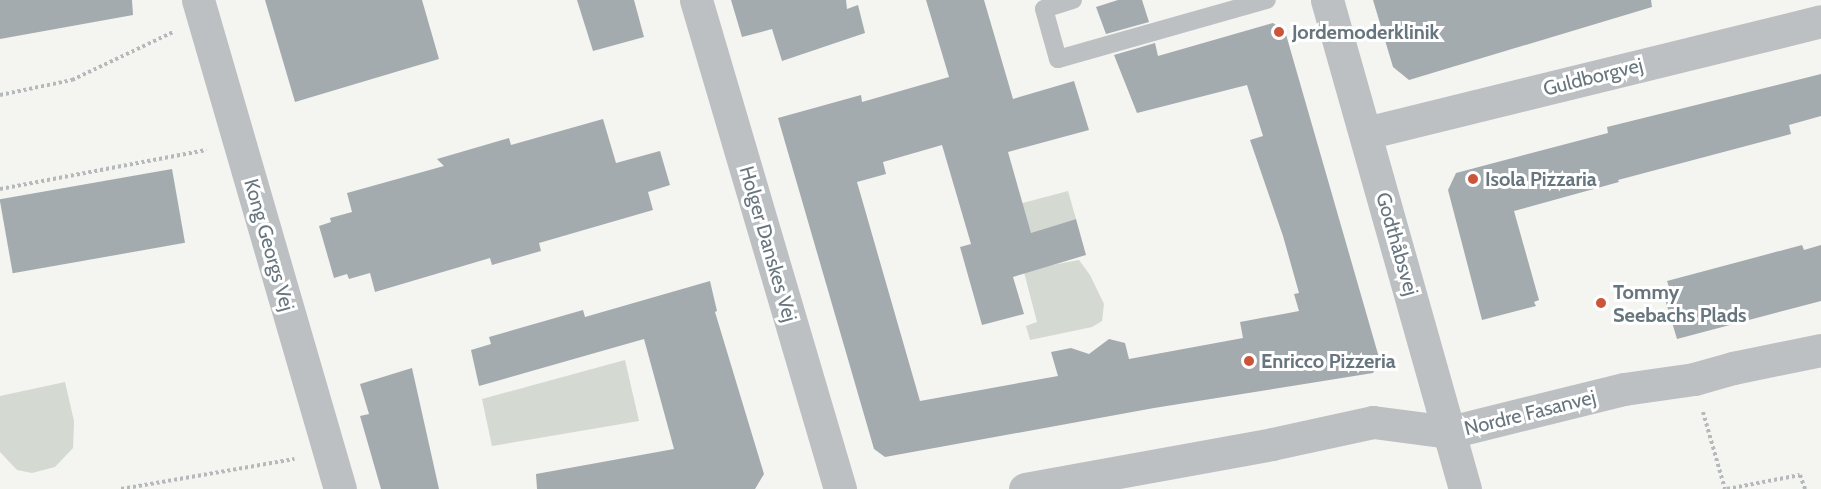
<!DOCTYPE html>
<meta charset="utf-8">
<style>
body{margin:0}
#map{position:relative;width:1821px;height:489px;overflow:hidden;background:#f4f4f1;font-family:Cabin,sans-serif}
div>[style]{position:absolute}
.green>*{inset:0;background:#d4d9d1}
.building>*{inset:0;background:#a4abaf;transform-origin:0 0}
.path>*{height:4px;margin-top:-2px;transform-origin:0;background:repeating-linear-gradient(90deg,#b6b9bb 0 3px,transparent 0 6px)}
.service>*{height:18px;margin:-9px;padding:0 9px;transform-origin:9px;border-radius:9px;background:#bcc0c2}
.minor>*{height:33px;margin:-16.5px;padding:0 16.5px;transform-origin:16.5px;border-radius:16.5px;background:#bcc0c2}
.tertiary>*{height:33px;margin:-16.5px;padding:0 16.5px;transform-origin:16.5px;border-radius:16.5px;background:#bcc0c2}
.dots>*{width:16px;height:16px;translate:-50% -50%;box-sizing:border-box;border:3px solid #fff;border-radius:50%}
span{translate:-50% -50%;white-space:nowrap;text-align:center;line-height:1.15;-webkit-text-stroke:6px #fff;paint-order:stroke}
.poi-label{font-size:20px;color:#67757e;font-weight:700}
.left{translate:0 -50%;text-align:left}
.street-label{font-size:20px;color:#67757e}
</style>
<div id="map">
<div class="green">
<i style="clip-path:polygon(1068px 191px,1076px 219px,1041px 230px,1052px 265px,1079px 260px,1090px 275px,1104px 304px,1102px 321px,1092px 327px,1030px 340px,1026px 326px,1037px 322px,1007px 207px)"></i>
<i style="clip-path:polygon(625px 360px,639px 421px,492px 446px,482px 399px)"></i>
<i style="clip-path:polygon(65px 382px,74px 421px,73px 448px,55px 467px,32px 473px,17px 470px,0 452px,0 396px)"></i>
</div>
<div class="building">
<i style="clip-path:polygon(0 0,132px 0,133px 15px,0 39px)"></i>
<i style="clip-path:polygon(265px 0,422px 0,439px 59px,295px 102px)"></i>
<i style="clip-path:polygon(577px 0,634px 0,644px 37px,593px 51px)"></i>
<i style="clip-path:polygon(731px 0,846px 0,847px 9px,858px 5px,865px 33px,782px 61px,772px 29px,742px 37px)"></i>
<i style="clip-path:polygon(926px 0,984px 0,1013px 99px,1074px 81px,1089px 130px,1008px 152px,1031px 233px,1076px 219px,1086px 255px,1013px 277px,1024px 314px,982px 325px,960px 247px,971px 244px,942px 145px,883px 162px,886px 174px,857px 182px,920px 401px,1058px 376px,1051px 352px,1071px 348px,1089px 354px,1109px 339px,1125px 343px,1129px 359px,1243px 338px,1240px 322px,1299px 311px,1294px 294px,1299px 293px,1283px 236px,1250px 140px,1263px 136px,1247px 85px,1137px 113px,1114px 55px,1155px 43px,1158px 56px,1273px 23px,1285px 31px,1380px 361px,1373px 373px,1154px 408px,885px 457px,874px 449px,778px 118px,861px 95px,862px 102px,949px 77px)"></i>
<i style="clip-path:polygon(1118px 0,1142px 0,1149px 22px,1106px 34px,1096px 7px)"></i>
<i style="clip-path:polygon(1373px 0,1651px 0,1652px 7px,1409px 80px,1393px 67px)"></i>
<i style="clip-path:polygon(1821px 74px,1821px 116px,1789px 125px,1791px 134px,1618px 180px,1619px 182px,1514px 211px,1539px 300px,1534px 302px,1536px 306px,1482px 320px,1448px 190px,1456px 173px,1608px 133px,1607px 127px)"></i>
<i style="clip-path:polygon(603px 119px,616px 163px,660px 151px,670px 185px,648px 192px,653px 210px,539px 243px,541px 251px,492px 265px,490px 258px,375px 292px,370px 273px,349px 279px,347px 274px,334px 278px,319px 226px,331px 222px,330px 218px,352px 212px,347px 193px,444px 166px,437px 159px,509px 138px,511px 145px)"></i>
<i style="left:172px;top:169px;width:75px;height:175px;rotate:80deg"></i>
<i style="clip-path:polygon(1802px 245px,1804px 250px,1821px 245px,1821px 301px,1677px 339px,1662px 289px,1669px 287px,1667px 281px)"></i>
<i style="clip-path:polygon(710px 281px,717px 311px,715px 312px,764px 474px,755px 489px,537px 489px,536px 474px,674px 449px,644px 339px,479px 386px,471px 350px,491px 344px,489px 337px,583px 310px,585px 317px)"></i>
<i style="clip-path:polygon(412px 368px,439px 489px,381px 489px,360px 416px,369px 414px,360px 384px)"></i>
</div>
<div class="path">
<i style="left:0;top:95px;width:74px;rotate:-11.8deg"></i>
<i style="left:72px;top:80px;width:112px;rotate:-25.4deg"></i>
<i style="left:0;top:189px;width:210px;rotate:-10.7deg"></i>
<i style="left:1703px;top:412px;width:80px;rotate:74.1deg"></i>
<i style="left:121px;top:489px;width:176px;rotate:-9.8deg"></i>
<i style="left:1727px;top:489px;width:74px;rotate:-10.9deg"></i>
<i style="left:1800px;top:475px;width:15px;rotate:70deg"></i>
</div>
<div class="service">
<i style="left:1073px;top:0;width:30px;rotate:163deg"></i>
<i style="left:1044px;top:9px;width:52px;rotate:74.4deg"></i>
<i style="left:1058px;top:59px;width:217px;rotate:-15.8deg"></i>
</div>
<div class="minor">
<i style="left:198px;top:0;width:509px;rotate:73.81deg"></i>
<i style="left:696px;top:0;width:510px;rotate:73.59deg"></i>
<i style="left:1366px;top:133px;width:469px;rotate:-13.8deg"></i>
</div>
<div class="tertiary">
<i style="left:1327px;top:0;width:508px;rotate:74.24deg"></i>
<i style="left:1025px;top:489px;width:251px;rotate:-10.3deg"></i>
<i style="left:1272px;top:444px;width:103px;rotate:-12.3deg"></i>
<i style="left:1373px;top:422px;width:78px;rotate:7.4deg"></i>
<i style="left:1450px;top:432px;width:179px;rotate:-13.9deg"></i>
<i style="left:1624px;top:389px;width:71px;rotate:-8.1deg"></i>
<i style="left:1694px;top:379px;width:41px;rotate:-15.8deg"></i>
<i style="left:1733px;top:368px;width:90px;rotate:-11.6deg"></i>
</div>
<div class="dots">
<i style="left:1279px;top:32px;background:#cb543a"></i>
<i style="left:1473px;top:179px;background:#cb543a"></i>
<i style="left:1601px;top:303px;background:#cb543a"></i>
<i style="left:1249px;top:361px;background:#cb543a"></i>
</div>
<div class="poi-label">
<span class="left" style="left:1292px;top:32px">Jordemoderklinik</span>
<span class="left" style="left:1485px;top:179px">Isola Pizzaria</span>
<span class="left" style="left:1613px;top:304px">Tommy<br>Seebachs Plads</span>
<span class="left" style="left:1261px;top:361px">Enricco Pizzeria</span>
</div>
<div class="street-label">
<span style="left:1593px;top:77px;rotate:-14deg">Guldborgvej</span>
<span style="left:768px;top:244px;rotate:74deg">Holger Danskes Vej</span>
<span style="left:1397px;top:244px;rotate:74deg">Godthåbsvej</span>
<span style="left:269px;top:245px;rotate:74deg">Kong Georgs Vej</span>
<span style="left:1530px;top:413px;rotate:-14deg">Nordre Fasanvej</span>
</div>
</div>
